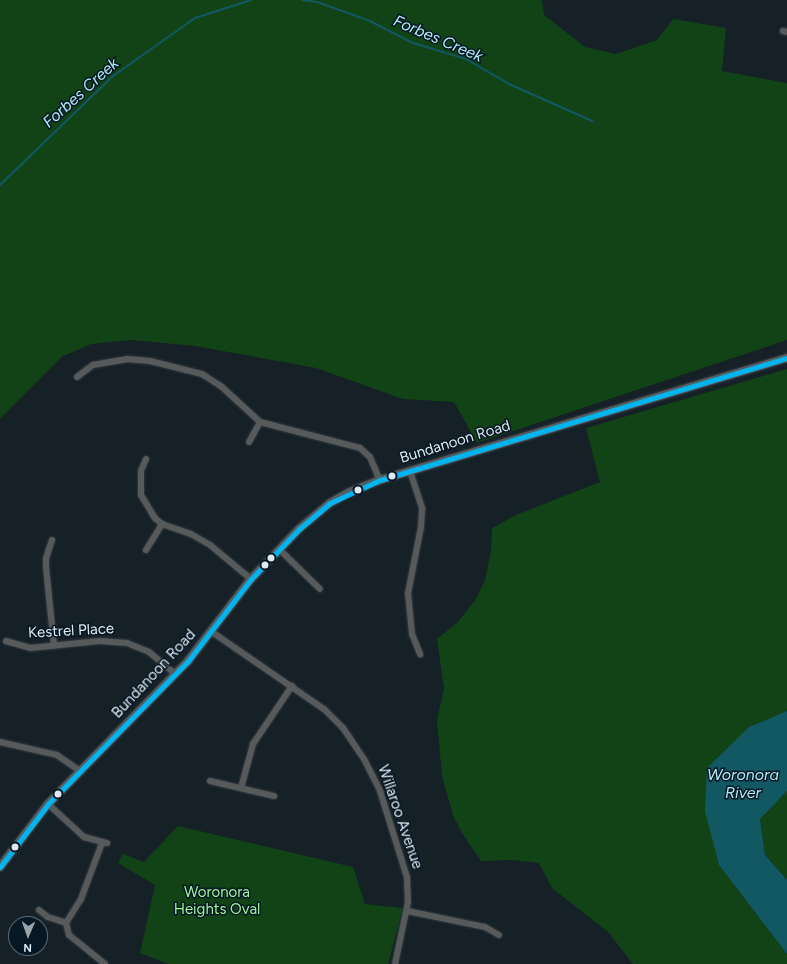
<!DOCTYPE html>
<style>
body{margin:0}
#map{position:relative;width:787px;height:964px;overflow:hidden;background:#162027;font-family:Figtree,sans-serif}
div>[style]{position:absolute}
.green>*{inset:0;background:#114316}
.water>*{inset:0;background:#125863}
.stream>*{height:2px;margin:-1px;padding:0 1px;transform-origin:1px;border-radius:1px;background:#125863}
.roads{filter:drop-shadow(0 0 1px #343b42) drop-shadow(0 0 1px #343b42)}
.street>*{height:6px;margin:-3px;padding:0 3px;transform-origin:3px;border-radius:3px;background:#565a5b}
.secondary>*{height:8px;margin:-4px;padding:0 4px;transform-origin:4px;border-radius:4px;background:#575c5e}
.bus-1>*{height:5px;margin:-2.5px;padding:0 2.5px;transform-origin:2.5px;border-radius:2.5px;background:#00b5ef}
.dots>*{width:11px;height:11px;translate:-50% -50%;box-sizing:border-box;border:2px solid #071723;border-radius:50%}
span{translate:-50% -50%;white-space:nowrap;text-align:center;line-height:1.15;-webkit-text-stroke:3px #071723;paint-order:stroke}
.street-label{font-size:15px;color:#dee9f1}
.park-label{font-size:15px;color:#9ef69c}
.water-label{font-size:16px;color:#b2ebf6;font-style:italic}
.north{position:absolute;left:8px;top:916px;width:40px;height:40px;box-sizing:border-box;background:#071723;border:1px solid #5d6b75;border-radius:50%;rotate:182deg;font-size:11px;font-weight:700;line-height:16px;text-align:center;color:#dee9f1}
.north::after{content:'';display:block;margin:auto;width:14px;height:18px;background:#98a3aa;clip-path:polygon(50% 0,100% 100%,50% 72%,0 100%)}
</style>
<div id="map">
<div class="green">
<i style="clip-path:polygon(0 0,542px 0,544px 15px,585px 47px,616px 54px,657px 40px,673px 19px,726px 28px,722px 71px,787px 83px,787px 340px,477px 443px,454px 402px,403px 399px,316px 368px,195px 346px,131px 340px,91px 344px,63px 356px,0 419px)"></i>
<i style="clip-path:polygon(787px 369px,787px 711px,749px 727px,719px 865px,787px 954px,787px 964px,633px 964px,608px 932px,552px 888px,539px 863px,513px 860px,481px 861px,462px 833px,453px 815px,442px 776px,437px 720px,444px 688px,437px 639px,458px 622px,476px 599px,485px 580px,491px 551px,492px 528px,516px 515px,600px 482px,586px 428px)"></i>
<i style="clip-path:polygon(787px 791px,787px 880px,765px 855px,760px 819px)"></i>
<i style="clip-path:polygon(178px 826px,353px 867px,365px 904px,403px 908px,388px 964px,169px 964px,140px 953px,155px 885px,118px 863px,123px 854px,144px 862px)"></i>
</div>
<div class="water">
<i style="clip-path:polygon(787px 711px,787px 791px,760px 819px,765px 855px,787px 880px,787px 954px,719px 865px,705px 811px,707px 768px,749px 727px)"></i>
</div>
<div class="stream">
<i style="left:302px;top:0;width:15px;rotate:8deg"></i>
<i style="left:317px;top:2px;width:56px;rotate:19.7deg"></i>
<i style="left:370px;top:21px;width:48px;rotate:27.1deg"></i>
<i style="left:413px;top:43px;width:55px;rotate:16.8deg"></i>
<i style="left:466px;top:59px;width:50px;rotate:30.2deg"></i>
<i style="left:509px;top:84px;width:91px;rotate:24deg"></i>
<i style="left:0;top:185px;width:157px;rotate:-44deg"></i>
<i style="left:113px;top:76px;width:100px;rotate:-35.3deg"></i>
<i style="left:195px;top:18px;width:59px;rotate:-17.8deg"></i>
</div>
<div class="roads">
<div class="street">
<i style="left:783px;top:31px;width:4px;rotate:14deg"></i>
<i style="left:77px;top:377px;width:20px;rotate:-37deg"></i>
<i style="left:93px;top:365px;width:35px;rotate:-10deg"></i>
<i style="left:127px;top:359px;width:23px;rotate:5deg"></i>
<i style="left:150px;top:361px;width:54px;rotate:14deg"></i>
<i style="left:202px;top:374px;width:24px;rotate:33deg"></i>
<i style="left:222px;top:387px;width:52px;rotate:42.6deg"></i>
<i style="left:260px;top:422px;width:103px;rotate:14.6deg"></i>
<i style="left:360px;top:448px;width:13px;rotate:42deg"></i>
<i style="left:370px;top:457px;width:25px;rotate:67deg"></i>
<i style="left:249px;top:442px;width:23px;rotate:-61deg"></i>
<i style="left:146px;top:459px;width:13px;rotate:113deg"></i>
<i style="left:141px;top:471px;width:24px;rotate:90deg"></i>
<i style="left:141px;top:495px;width:27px;rotate:59deg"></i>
<i style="left:155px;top:518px;width:9px;rotate:41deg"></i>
<i style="left:162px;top:524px;width:31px;rotate:19deg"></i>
<i style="left:191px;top:534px;width:22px;rotate:30deg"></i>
<i style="left:210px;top:545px;width:53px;rotate:39.7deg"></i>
<i style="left:410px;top:471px;width:40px;rotate:72deg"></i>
<i style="left:422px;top:509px;width:18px;rotate:93deg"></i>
<i style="left:421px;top:527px;width:67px;rotate:101.1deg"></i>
<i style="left:408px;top:593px;width:41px;rotate:84.4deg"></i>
<i style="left:412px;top:634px;width:22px;rotate:68deg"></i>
<i style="left:52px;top:540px;width:20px;rotate:108deg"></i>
<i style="left:46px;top:559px;width:8px;rotate:90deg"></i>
<i style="left:46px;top:567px;width:79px;rotate:84.2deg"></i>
<i style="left:279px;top:549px;width:57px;rotate:44.3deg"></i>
<i style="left:146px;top:550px;width:31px;rotate:-58deg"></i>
<i style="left:212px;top:632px;width:137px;rotate:34.6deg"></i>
<i style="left:325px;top:710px;width:25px;rotate:45deg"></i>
<i style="left:343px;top:728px;width:37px;rotate:56deg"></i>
<i style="left:364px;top:759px;width:36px;rotate:63deg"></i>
<i style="left:380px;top:791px;width:90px;rotate:72.6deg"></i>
<i style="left:407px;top:877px;width:25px;rotate:88deg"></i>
<i style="left:408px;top:902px;width:63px;rotate:101.8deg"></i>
<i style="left:6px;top:641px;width:25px;rotate:16deg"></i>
<i style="left:30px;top:648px;width:70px;rotate:-5.7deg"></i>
<i style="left:100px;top:641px;width:27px;rotate:4deg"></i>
<i style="left:127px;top:643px;width:24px;rotate:22deg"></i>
<i style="left:149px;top:652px;width:35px;rotate:40deg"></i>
<i style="left:0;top:742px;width:58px;rotate:12.8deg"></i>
<i style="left:57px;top:755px;width:28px;rotate:35deg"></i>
<i style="left:210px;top:781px;width:66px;rotate:13.2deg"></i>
<i style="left:241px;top:788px;width:46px;rotate:-74.7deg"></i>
<i style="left:253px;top:744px;width:70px;rotate:-56.1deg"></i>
<i style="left:48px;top:804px;width:49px;rotate:42.5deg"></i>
<i style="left:84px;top:837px;width:24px;rotate:15deg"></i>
<i style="left:102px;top:843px;width:60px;rotate:110.6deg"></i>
<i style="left:81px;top:899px;width:28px;rotate:122deg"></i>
<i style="left:66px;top:923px;width:12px;rotate:76deg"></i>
<i style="left:69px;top:935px;width:46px;rotate:38.9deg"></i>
<i style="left:39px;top:910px;width:11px;rotate:38deg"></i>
<i style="left:48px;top:917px;width:19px;rotate:18deg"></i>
<i style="left:407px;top:911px;width:80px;rotate:11.6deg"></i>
<i style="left:485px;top:927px;width:16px;rotate:30deg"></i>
</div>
<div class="secondary">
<i style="left:0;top:867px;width:79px;rotate:-52.7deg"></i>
<i style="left:48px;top:804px;width:200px;rotate:-45.6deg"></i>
<i style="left:188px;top:661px;width:103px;rotate:-52.5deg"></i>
<i style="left:251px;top:579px;width:69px;rotate:-46.2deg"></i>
<i style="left:299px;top:529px;width:40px;rotate:-40deg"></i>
<i style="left:330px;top:503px;width:23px;rotate:-29deg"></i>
<i style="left:350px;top:492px;width:32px;rotate:-22deg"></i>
<i style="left:380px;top:480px;width:425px;rotate:-16.7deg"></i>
</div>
</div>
<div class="bus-1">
<i style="left:0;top:867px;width:79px;rotate:-52.7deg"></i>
<i style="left:48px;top:804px;width:200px;rotate:-45.6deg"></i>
<i style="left:188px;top:661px;width:103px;rotate:-52.5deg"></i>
<i style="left:251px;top:579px;width:69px;rotate:-46.2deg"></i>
<i style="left:299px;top:529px;width:40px;rotate:-40deg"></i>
<i style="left:330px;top:503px;width:55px;rotate:-24.7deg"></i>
<i style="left:380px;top:480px;width:425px;rotate:-16.7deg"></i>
</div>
<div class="dots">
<i style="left:392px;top:476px;background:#dee9f1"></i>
<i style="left:358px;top:490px;background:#dee9f1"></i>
<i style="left:271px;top:558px;background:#dee9f1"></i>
<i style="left:265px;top:565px;background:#dee9f1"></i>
<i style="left:58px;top:794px;background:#dee9f1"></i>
<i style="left:15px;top:847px;background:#dee9f1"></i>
</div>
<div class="street-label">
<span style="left:455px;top:442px;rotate:-17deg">Bundanoon Road</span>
<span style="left:71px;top:631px;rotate:-3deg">Kestrel Place</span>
<span style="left:154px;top:674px;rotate:-47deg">Bundanoon Road</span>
<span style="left:400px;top:817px;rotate:71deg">Willaroo Avenue</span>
</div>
<div class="park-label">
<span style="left:217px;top:901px">Woronora<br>Heights Oval</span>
</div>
<div class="water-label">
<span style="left:438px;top:39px;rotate:23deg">Forbes Creek</span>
<span style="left:81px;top:93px;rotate:-42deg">Forbes Creek</span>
<span style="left:743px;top:784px">Woronora<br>River</span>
</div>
<div class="north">N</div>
</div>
